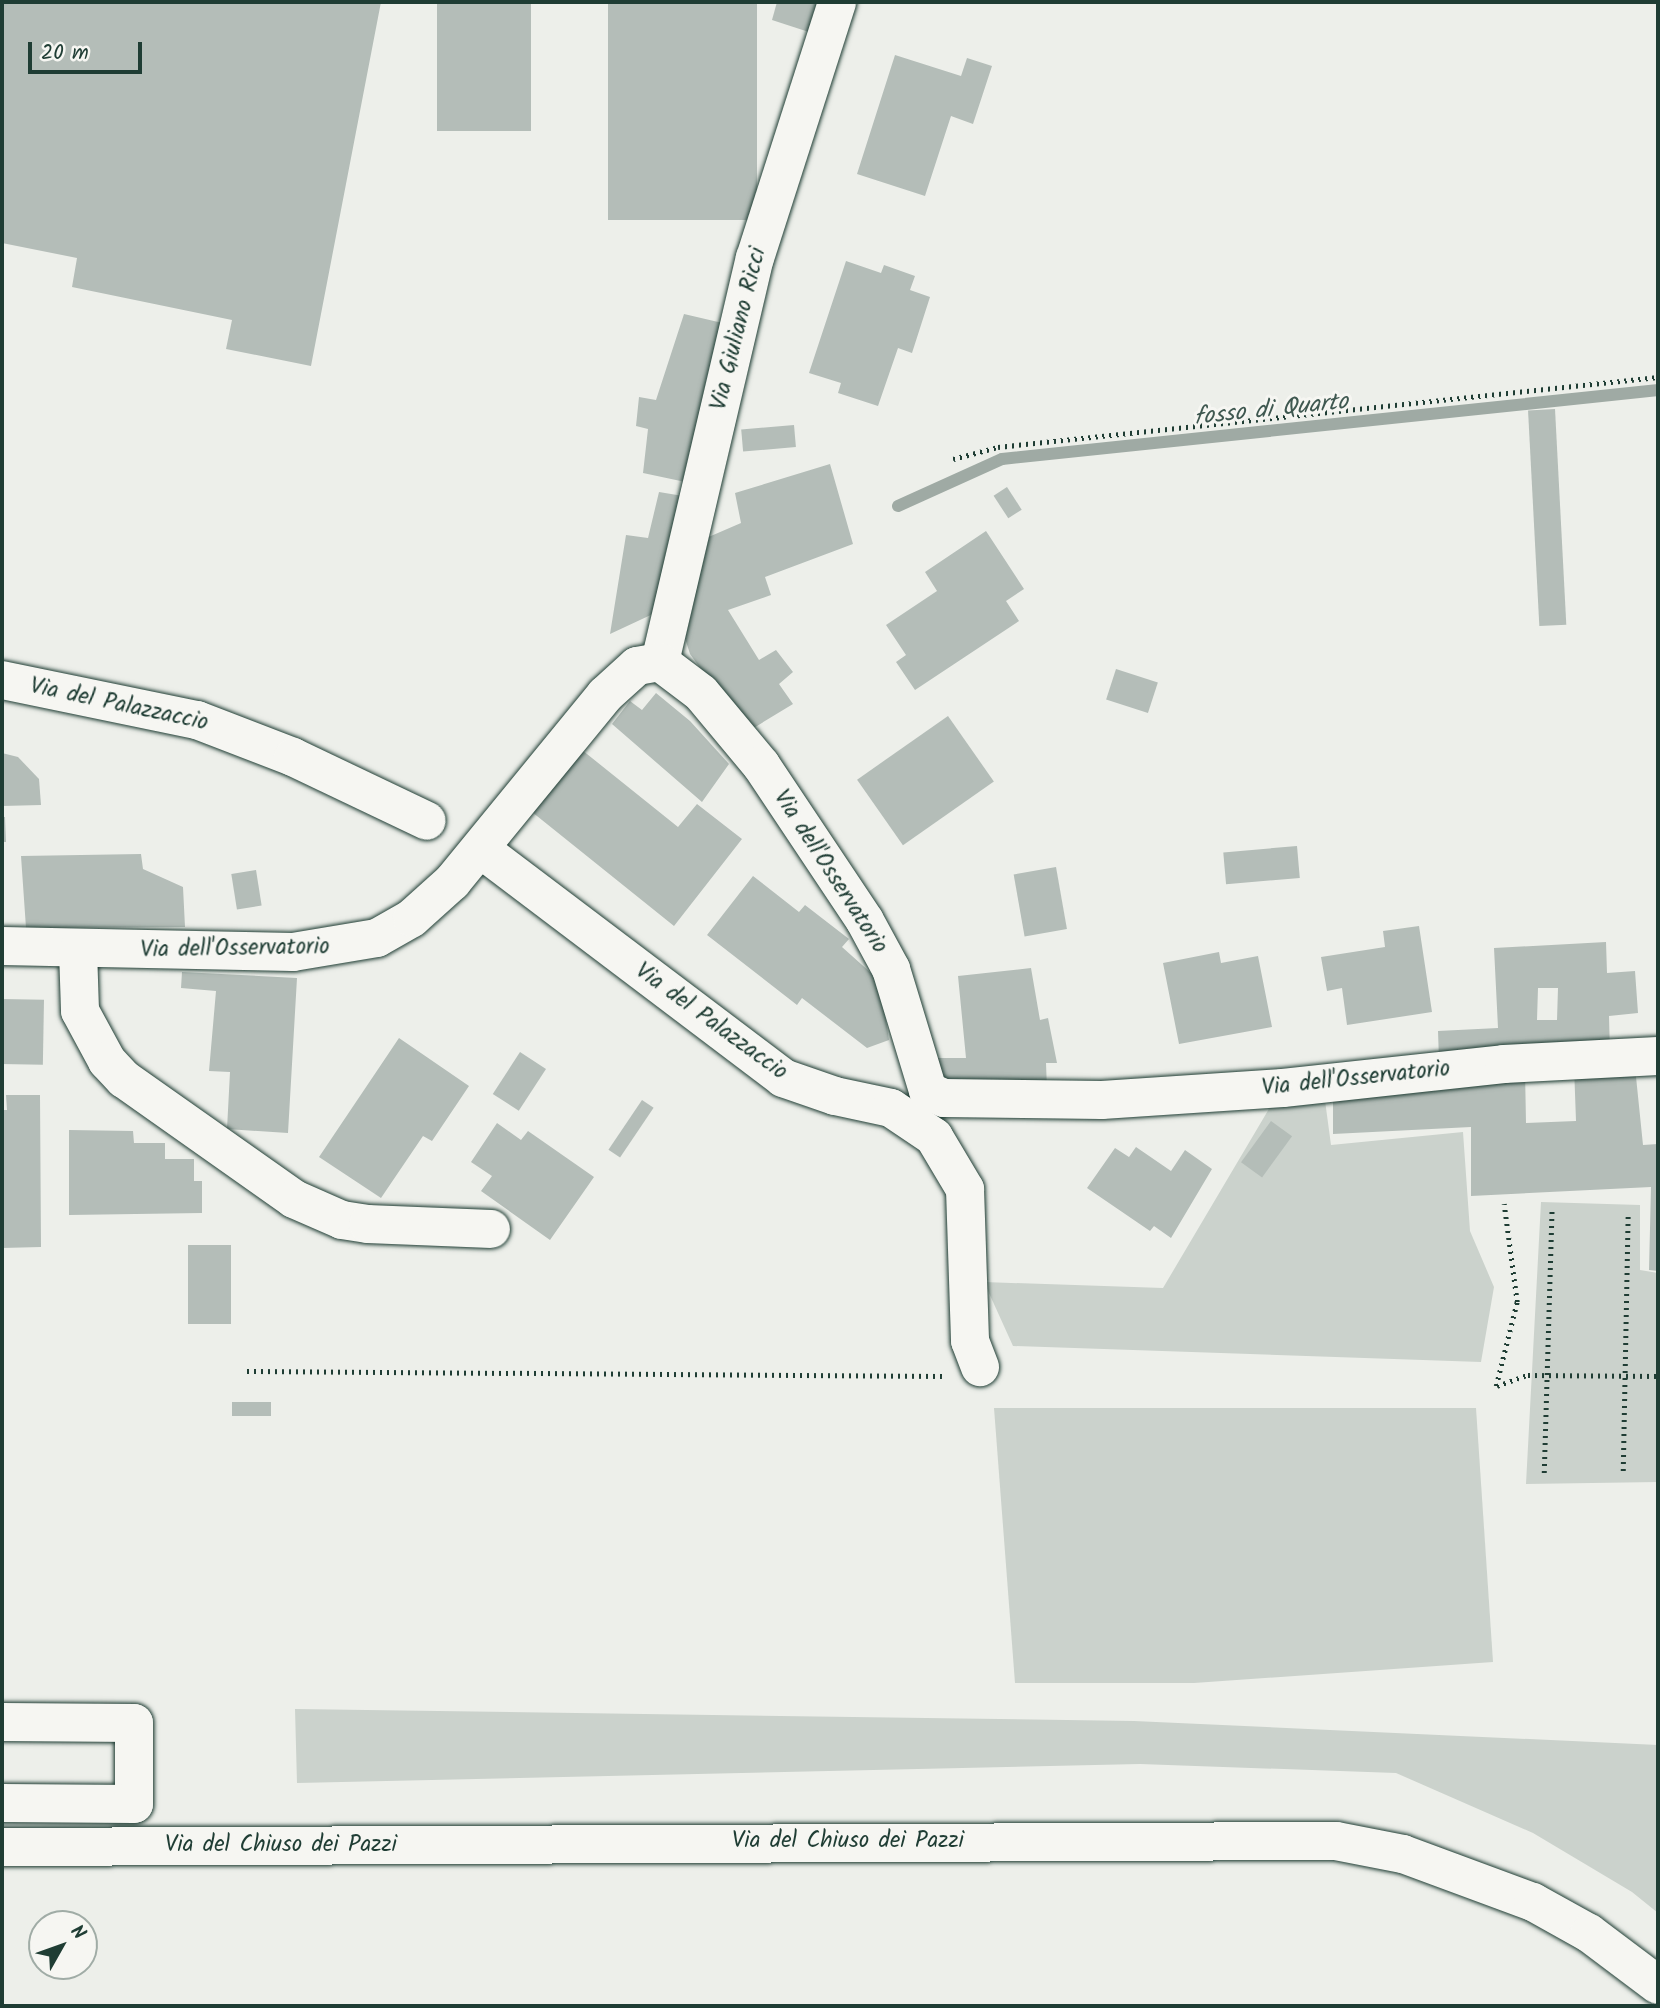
<!DOCTYPE html>
<style>
body{margin:0}
#map{position:relative;width:1660px;height:2008px;overflow:hidden;background:#edefea;font-family:Kalam,sans-serif}
div>[style]{position:absolute}
.green>*{inset:0;background:#cbd2cc}
.stream>*{height:12px;margin:-6px;padding:0 6px;transform-origin:6px;border-radius:6px;background:#9faaa4}
.building>*{inset:0;background:#b4bdb8;transform-origin:0 0}
.path>*{height:4.5px;margin-top:-2.25px;transform-origin:0;background:repeating-linear-gradient(90deg,#1f3d34 0 2px,transparent 0 7px)}
.roads{filter:drop-shadow(0 0 2px #1f3d34) drop-shadow(0 0 2px #1f3d34)}
.minor>*{height:38px;margin:-19px;padding:0 19px;transform-origin:19px;border-radius:19px;background:#f6f6f2}
.major>*{height:38px;margin:-19px;padding:0 19px;transform-origin:19px;border-radius:19px;background:#f6f6f2}
span{translate:-50% -50%;white-space:nowrap;text-align:center;line-height:1.15;-webkit-text-stroke:6px #f6f6f2;paint-order:stroke}
.street-label{font-size:23px;color:#1f3d34}
.water-label{font-size:24px;color:#3f5850;font-style:italic}
.frame{position:absolute;inset:0;border:4px solid #1f3d34;pointer-events:none}
.north{position:absolute;left:28px;top:1910px;width:70px;height:70px;box-sizing:border-box;background:#f6f6f2;border:2px solid #a0aca6;border-radius:50%;rotate:50deg;font-size:19px;font-weight:700;line-height:28px;text-align:center;color:#1f3d34}
.north::after{content:'';display:block;margin:auto;width:24px;height:32px;background:#1f3d34;clip-path:polygon(50% 0,100% 100%,50% 72%,0 100%)}
.scale{position:absolute;left:28px;top:42px;width:114px;height:32px;box-sizing:border-box;border:4px solid #1f3d34;border-top:0;padding-left:9px;font-size:21px;line-height:24px;white-space:nowrap;color:#1f3d34;-webkit-text-stroke:5px #f6f6f2;paint-order:stroke}
</style>
<div id="map">
<div class="green">
<i style="clip-path:polygon(1324px 1093px,1331px 1145px,1463px 1132px,1470px 1231px,1494px 1287px,1481px 1362px,1013px 1346px,984px 1282px,1163px 1288px,1273px 1102px)"></i>
<i style="clip-path:polygon(1541px 1202px,1640px 1205px,1640px 1270px,1658px 1273px,1658px 1482px,1526px 1484px)"></i>
<i style="clip-path:polygon(994px 1408px,1476px 1408px,1493px 1662px,1194px 1683px,1015px 1683px)"></i>
<i style="clip-path:polygon(295px 1709px,1134px 1721px,1658px 1745px,1658px 1913px,1632px 1892px,1533px 1833px,1396px 1773px,1140px 1764px,297px 1783px)"></i>
</div>
<div class="stream">
<i style="left:898px;top:506px;width:114px;rotate:-24.3deg"></i>
<i style="left:1002px;top:459px;width:660px;rotate:-6deg"></i>
</div>
<div class="building">
<i style="clip-path:polygon(2px 2px,381px 2px,311px 366px,226px 349px,232px 320px,72px 287px,77px 258px,2px 243px)"></i>
<i style="left:437px;top:2px;width:94px;height:129px"></i>
<i style="left:608px;top:2px;width:149px;height:218px"></i>
<i style="clip-path:polygon(777px 2px,830px 2px,818px 35px,772px 20px)"></i>
<i style="clip-path:polygon(895px 55px,961px 76px,967px 58px,992px 66px,973px 124px,951px 116px,925px 196px,857px 174px)"></i>
<i style="clip-path:polygon(846px 261px,881px 273px,884px 265px,915px 276px,910px 290px,930px 297px,912px 353px,898px 348px,878px 406px,838px 393px,841px 383px,809px 373px)"></i>
<i style="clip-path:polygon(684px 314px,731px 325px,690px 483px,643px 473px,648px 429px,636px 426px,639px 397px,656px 400px)"></i>
<i style="left:1555px;top:409px;width:216px;height:27px;rotate:87deg"></i>
<i style="left:794px;top:425px;width:22px;height:53px;rotate:85deg"></i>
<i style="clip-path:polygon(830px 464px,853px 544px,765px 577px,771px 595px,728px 610px,759px 660px,776px 650px,793px 672px,779px 684px,793px 704px,747px 732px,690px 654px,683px 632px,697px 542px,741px 523px,735px 493px)"></i>
<i style="left:1007px;top:487px;width:27px;height:16px;rotate:57deg"></i>
<i style="clip-path:polygon(659px 492px,683px 496px,670px 606px,610px 634px,626px 535px,648px 538px)"></i>
<i style="clip-path:polygon(986px 531px,1024px 589px,1006px 601px,1019px 621px,915px 690px,896px 662px,906px 655px,886px 625px,937px 591px,925px 572px)"></i>
<i style="left:1116px;top:669px;width:44px;height:32px;rotate:18deg"></i>
<i style="clip-path:polygon(656px 693px,690px 721px,729px 764px,702px 802px,612px 724px,630px 701px,642px 710px)"></i>
<i style="left:948px;top:716px;width:80px;height:111px;rotate:55deg"></i>
<i style="clip-path:polygon(582px 750px,678px 827px,697px 804px,742px 839px,674px 926px,532px 812px)"></i>
<i style="clip-path:polygon(2px 753px,18px 757px,39px 779px,41px 805px,2px 806px)"></i>
<i style="clip-path:polygon(2px 817px,5px 817px,6px 842px,2px 842px)"></i>
<i style="left:1297px;top:846px;width:32px;height:74px;rotate:85deg"></i>
<i style="clip-path:polygon(141px 854px,143px 869px,183px 887px,185px 927px,26px 928px,21px 856px)"></i>
<i style="left:1056px;top:867px;width:63px;height:43px;rotate:80deg"></i>
<i style="left:256px;top:870px;width:36px;height:25px;rotate:81deg"></i>
<i style="clip-path:polygon(753px 876px,799px 912px,805px 905px,849px 939px,842px 947px,880px 981px,889px 1040px,867px 1048px,802px 998px,797px 1005px,707px 935px)"></i>
<i style="clip-path:polygon(1419px 926px,1432px 1012px,1347px 1025px,1342px 988px,1327px 991px,1321px 957px,1385px 947px,1383px 931px)"></i>
<i style="clip-path:polygon(evenodd,1606px 942px,1607px 973px,1635px 971px,1638px 1013px,1609px 1016px,1610px 1054px,1439px 1060px,1438px 1031px,1498px 1028px,1494px 948px,1606px 942px,1538px 988px,1558px 988px,1557px 1020px,1537px 1020px,1538px 988px)"></i>
<i style="clip-path:polygon(1219px 952px,1221px 963px,1258px 956px,1272px 1027px,1179px 1044px,1163px 963px)"></i>
<i style="clip-path:polygon(1031px 968px,1040px 1020px,1048px 1018px,1057px 1063px,1046px 1063px,1047px 1089px,944px 1091px,935px 1058px,966px 1058px,958px 976px)"></i>
<i style="clip-path:polygon(182px 972px,297px 978px,288px 1133px,227px 1129px,230px 1072px,209px 1071px,216px 991px,181px 988px)"></i>
<i style="left:2px;top:999px;width:42px;height:65px;rotate:1deg"></i>
<i style="clip-path:polygon(399px 1038px,469px 1086px,432px 1141px,423px 1136px,381px 1198px,319px 1157px)"></i>
<i style="left:520px;top:1052px;width:31px;height:50px;rotate:33deg"></i>
<i style="clip-path:polygon(1574px 1066px,1635px 1067px,1643px 1145px,1658px 1144px,1658px 1271px,1649px 1270px,1651px 1187px,1471px 1196px,1471px 1127px,1333px 1134px,1333px 1087px,1525px 1070px,1526px 1123px,1576px 1121px)"></i>
<i style="clip-path:polygon(6px 1095px,40px 1095px,41px 1247px,2px 1248px,2px 1110px,7px 1110px)"></i>
<i style="left:642px;top:1100px;width:14px;height:60px;rotate:34deg"></i>
<i style="left:1271px;top:1121px;width:26px;height:51px;rotate:36deg"></i>
<i style="clip-path:polygon(497px 1123px,521px 1140px,528px 1131px,594px 1177px,550px 1240px,481px 1191px,492px 1176px,471px 1162px)"></i>
<i style="clip-path:polygon(69px 1130px,133px 1131px,134px 1143px,165px 1143px,165px 1159px,194px 1159px,194px 1181px,202px 1181px,202px 1213px,69px 1215px)"></i>
<i style="clip-path:polygon(1136px 1147px,1171px 1171px,1185px 1150px,1212px 1169px,1171px 1238px,1154px 1226px,1150px 1231px,1087px 1188px,1115px 1148px,1129px 1157px)"></i>
<i style="left:188px;top:1245px;width:43px;height:79px"></i>
<i style="left:271px;top:1402px;width:14px;height:39px;rotate:90deg"></i>
</div>
<div class="path">
<i style="left:953px;top:459px;width:47px;rotate:-14.9deg"></i>
<i style="left:998px;top:447px;width:664px;rotate:-6.05deg"></i>
<i style="left:247px;top:1371px;width:695px;rotate:0.41deg"></i>
<i style="left:1496px;top:1386px;width:87px;rotate:-76deg"></i>
<i style="left:1517px;top:1302px;width:99px;rotate:-97.6deg"></i>
<i style="left:1497px;top:1386px;width:33px;rotate:-20deg"></i>
<i style="left:1528px;top:1375px;width:130px;rotate:0.4deg"></i>
<i style="left:1623px;top:1471px;width:255px;rotate:-88.9deg"></i>
<i style="left:1544px;top:1473px;width:263px;rotate:-88.3deg"></i>
</div>
<div class="roads">
<div class="minor">
<i style="left:660px;top:662px;width:415px;rotate:-76.8deg"></i>
<i style="left:755px;top:258px;width:269px;rotate:-72.2deg"></i>
<i style="left:2px;top:680px;width:199px;rotate:11.6deg"></i>
<i style="left:197px;top:720px;width:103px;rotate:21.1deg"></i>
<i style="left:293px;top:757px;width:148px;rotate:25.5deg"></i>
<i style="left:482px;top:850px;width:378px;rotate:37.1deg"></i>
<i style="left:783px;top:1078px;width:55px;rotate:19.1deg"></i>
<i style="left:835px;top:1096px;width:57px;rotate:12.1deg"></i>
<i style="left:891px;top:1108px;width:52px;rotate:34deg"></i>
<i style="left:934px;top:1137px;width:61px;rotate:59.2deg"></i>
<i style="left:965px;top:1189px;width:152px;rotate:88.1deg"></i>
<i style="left:970px;top:1341px;width:28px;rotate:69deg"></i>
<i style="left:2px;top:946px;width:291px;rotate:1.2deg"></i>
<i style="left:293px;top:952px;width:85px;rotate:-9.5deg"></i>
<i style="left:377px;top:938px;width:40px;rotate:-29.7deg"></i>
<i style="left:412px;top:918px;width:54px;rotate:-42deg"></i>
<i style="left:452px;top:882px;width:242px;rotate:-50.7deg"></i>
<i style="left:605px;top:695px;width:43px;rotate:-42.2deg"></i>
<i style="left:637px;top:666px;width:23px;rotate:-10deg"></i>
<i style="left:660px;top:662px;width:51px;rotate:37.1deg"></i>
<i style="left:701px;top:693px;width:94px;rotate:50.2deg"></i>
<i style="left:761px;top:765px;width:187px;rotate:56.3deg"></i>
<i style="left:865px;top:921px;width:55px;rotate:61.6deg"></i>
<i style="left:891px;top:969px;width:127px;rotate:73.1deg"></i>
<i style="left:928px;top:1091px;width:17px;rotate:24deg"></i>
<i style="left:944px;top:1098px;width:158px;rotate:0.7deg"></i>
<i style="left:1102px;top:1100px;width:181px;rotate:-3.8deg"></i>
<i style="left:1283px;top:1088px;width:222px;rotate:-6.2deg"></i>
<i style="left:1504px;top:1064px;width:154px;rotate:-3deg"></i>
<i style="left:78px;top:950px;width:61px;rotate:88.1deg"></i>
<i style="left:80px;top:1011px;width:57px;rotate:61.6deg"></i>
<i style="left:107px;top:1061px;width:25px;rotate:47deg"></i>
<i style="left:124px;top:1079px;width:208px;rotate:35.2deg"></i>
<i style="left:294px;top:1199px;width:52px;rotate:23.6deg"></i>
<i style="left:342px;top:1220px;width:26px;rotate:9deg"></i>
<i style="left:368px;top:1224px;width:123px;rotate:2.3deg"></i>
<i style="left:2px;top:1722px;width:132px;rotate:0.4deg"></i>
<i style="left:134px;top:1723px;width:81px;rotate:90deg"></i>
<i style="left:134px;top:1804px;width:132px;rotate:-179.6deg"></i>
</div>
<div class="major">
<i style="left:2px;top:1847px;width:1334px;rotate:-0.26deg"></i>
<i style="left:1336px;top:1841px;width:68px;rotate:11deg"></i>
<i style="left:1403px;top:1854px;width:139px;rotate:20.3deg"></i>
<i style="left:1533px;top:1902px;width:64px;rotate:29deg"></i>
<i style="left:1589px;top:1933px;width:86px;rotate:37deg"></i>
</div>
</div>
<div class="street-label">
<span style="left:739px;top:329px;rotate:-76deg">Via Giuliano Ricci</span>
<span style="left:119px;top:705px;rotate:12deg">Via del Palazzaccio</span>
<span style="left:830px;top:872px;rotate:57deg">Via dell'Osservatorio</span>
<span style="left:235px;top:949px;rotate:-1deg">Via dell'Osservatorio</span>
<span style="left:711px;top:1022px;rotate:36deg">Via del Palazzaccio</span>
<span style="left:1356px;top:1079px;rotate:-6deg">Via dell'Osservatorio</span>
<span style="left:848px;top:1841px">Via del Chiuso dei Pazzi</span>
<span style="left:281px;top:1845px">Via del Chiuso dei Pazzi</span>
</div>
<div class="water-label">
<span style="left:1271px;top:410px;rotate:-6deg">fosso di Quarto</span>
</div>
<div class="frame"></div>
<div class="north">N</div>
<div class="scale">20 m</div>
</div>
